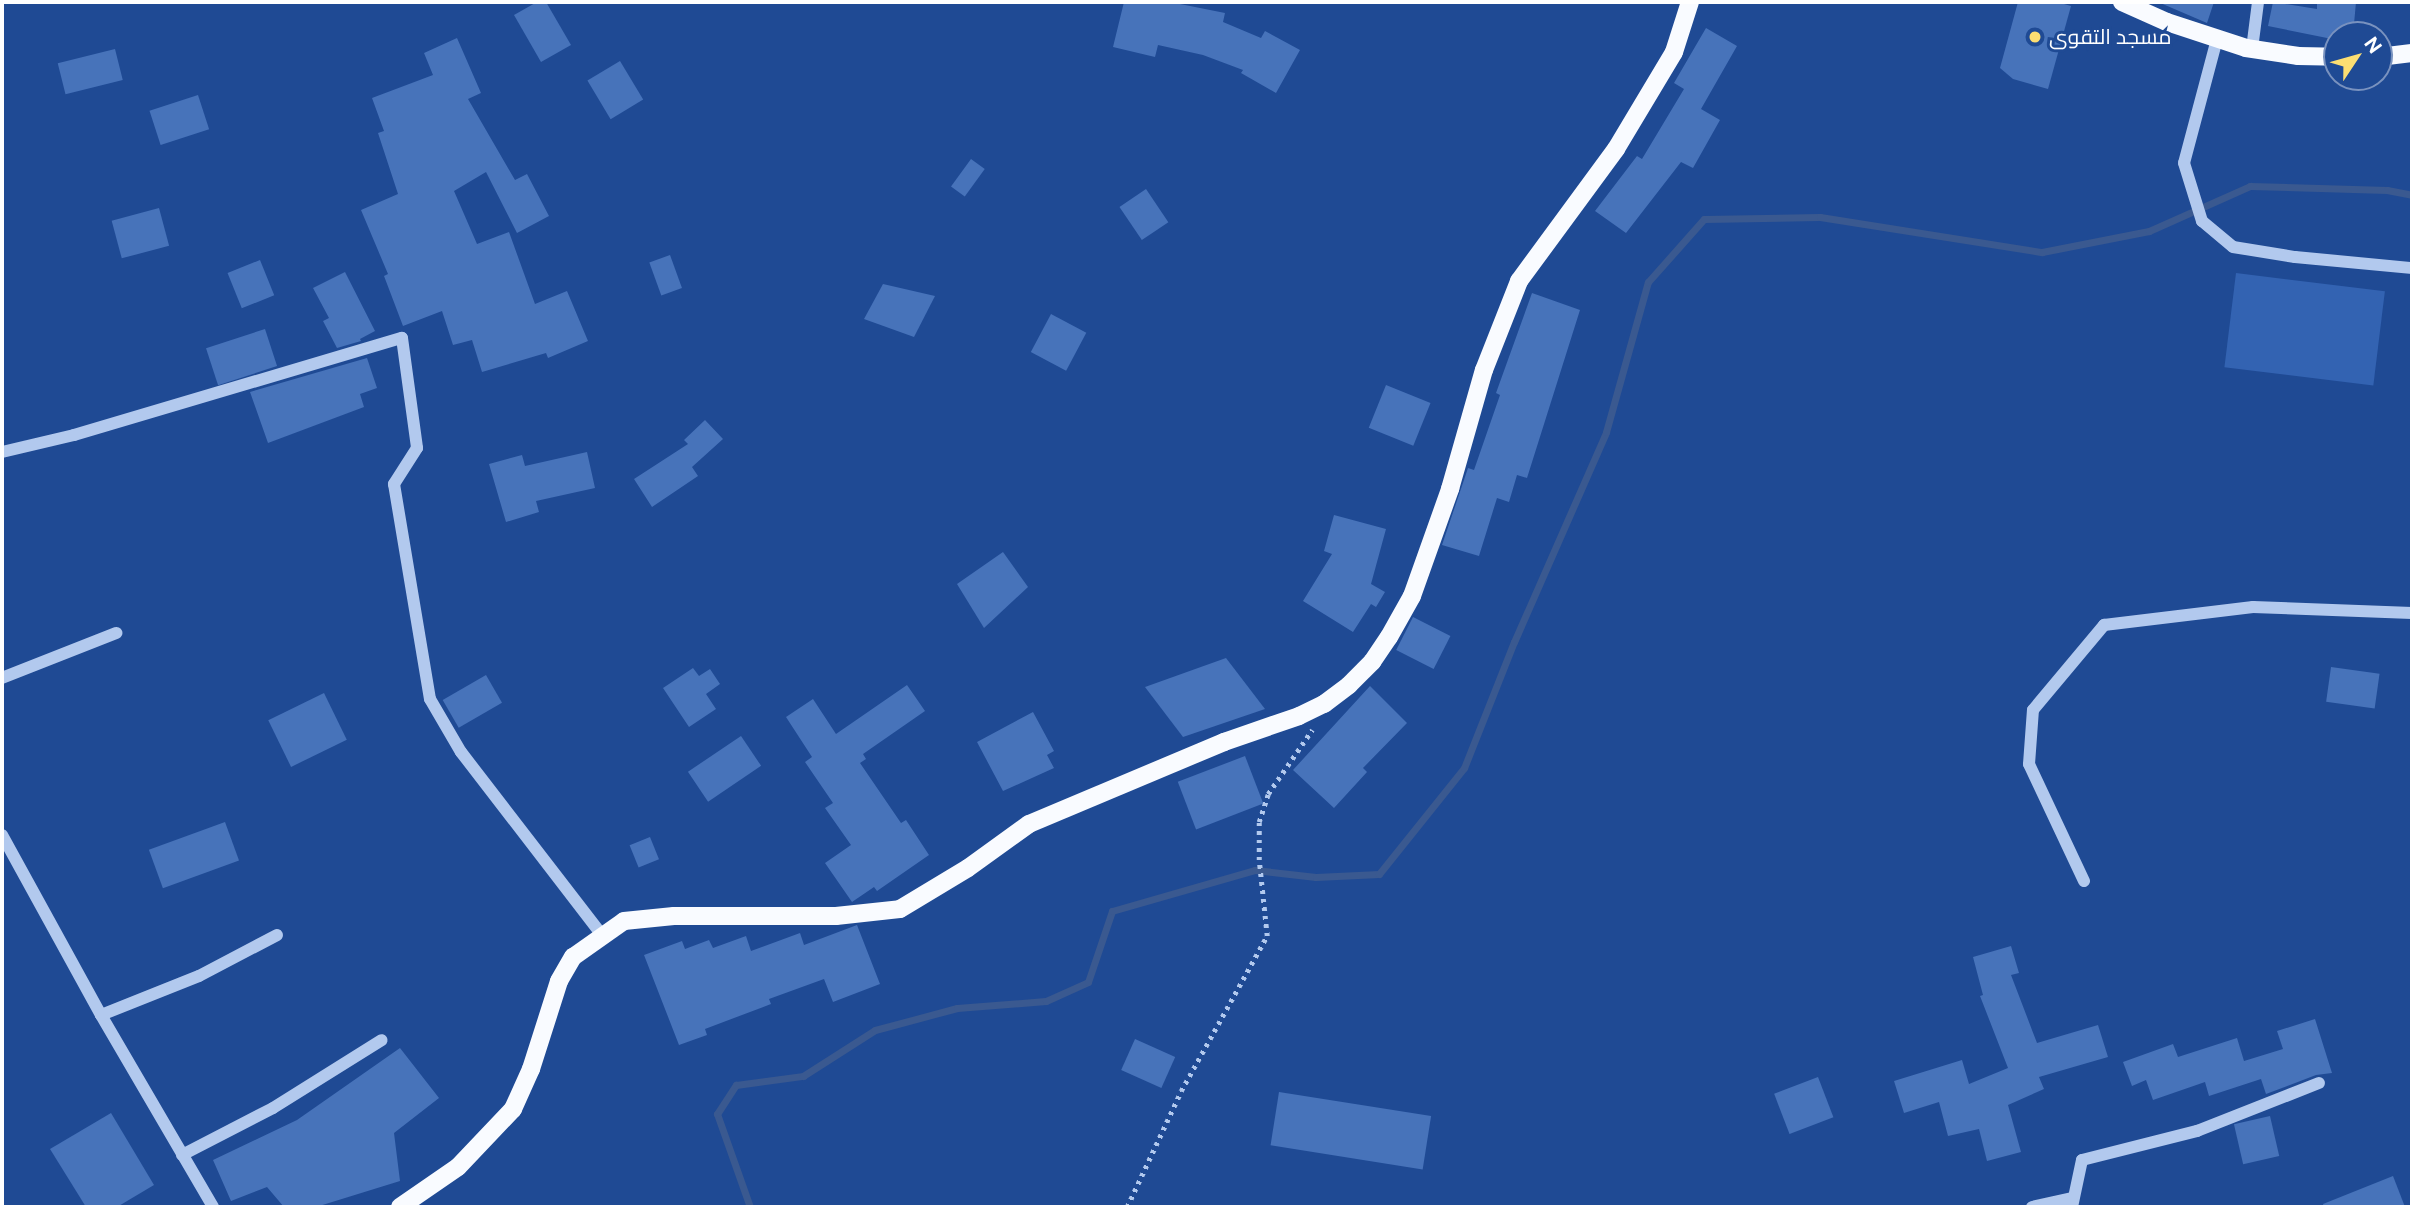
<!DOCTYPE html>
<meta charset="utf-8">
<style>
body{margin:0}
#map{position:relative;width:2414px;height:1209px;overflow:hidden;background:#1f4a94;font-family:"Public Sans",Cairo,sans-serif}
div>[style]{position:absolute}
.green>*{inset:0;background:#3363b2;transform-origin:0 0}
.stream>*{height:7px;margin:-3.5px;padding:0 3.5px;transform-origin:3.5px;border-radius:3.5px;background:#3a5990}
.building>*{inset:0;background:#4773ba;transform-origin:0 0}
.path>*{height:4.5px;margin-top:-2.25px;transform-origin:0;background:repeating-linear-gradient(90deg,#b2c9ee 0 3.5px,transparent 0 8.5px)}
.minor>*{height:12px;margin:-6px;padding:0 6px;transform-origin:6px;border-radius:6px;background:#b2c9ee}
.major>*{height:18px;margin:-9px;padding:0 9px;transform-origin:9px;border-radius:9px;background:#f9fbff}
.dots>*{width:19px;height:19px;translate:-50% -50%;box-sizing:border-box;border:4px solid #1f4a94;border-radius:50%}
span{translate:-50% -50%;white-space:nowrap;text-align:center;line-height:1.15;-webkit-text-stroke:6px #1f4a94;paint-order:stroke}
.poi-label{font-size:21px;color:#fff}
.left{translate:0 -50%;text-align:left}
.frame{position:absolute;inset:0;border:4px solid #fff;pointer-events:none}
.north{position:absolute;left:2323px;top:21px;width:70px;height:70px;box-sizing:border-box;background:#1f4a94;border:2px solid #7992bf;border-radius:50%;rotate:54deg;font-size:19px;font-weight:700;line-height:28px;text-align:center;color:#fff}
.north::after{content:'';display:block;margin:auto;width:24px;height:32px;background:#fcde72;clip-path:polygon(50% 0,100% 100%,50% 72%,0 100%)}
</style>
<div id="map">
<div class="green">
<i style="left:2236px;top:273px;width:150px;height:95px;rotate:7deg"></i>
</div>
<div class="stream">
<i style="left:750px;top:1207px;width:99px;rotate:-109.5deg"></i>
<i style="left:717px;top:1114px;width:35px;rotate:-57deg"></i>
<i style="left:736px;top:1085px;width:68px;rotate:-7.7deg"></i>
<i style="left:803px;top:1076px;width:85px;rotate:-32.6deg"></i>
<i style="left:875px;top:1030px;width:85px;rotate:-15deg"></i>
<i style="left:957px;top:1008px;width:89px;rotate:-4.5deg"></i>
<i style="left:1046px;top:1001px;width:46px;rotate:-24.3deg"></i>
<i style="left:1088px;top:982px;width:75px;rotate:-71.3deg"></i>
<i style="left:1112px;top:911px;width:149px;rotate:-16deg"></i>
<i style="left:1255px;top:870px;width:61px;rotate:6.5deg"></i>
<i style="left:1316px;top:877px;width:63px;rotate:-2.7deg"></i>
<i style="left:1379px;top:874px;width:136px;rotate:-51.3deg"></i>
<i style="left:1464px;top:768px;width:136px;rotate:-68.4deg"></i>
<i style="left:1514px;top:642px;width:229px;rotate:-66.3deg"></i>
<i style="left:1606px;top:432px;width:156px;rotate:-74.4deg"></i>
<i style="left:1648px;top:282px;width:84px;rotate:-48.4deg"></i>
<i style="left:1704px;top:219px;width:116px;rotate:-1deg"></i>
<i style="left:1820px;top:217px;width:225px;rotate:9deg"></i>
<i style="left:2042px;top:252px;width:109px;rotate:-11.1deg"></i>
<i style="left:2149px;top:231px;width:111px;rotate:-24deg"></i>
<i style="left:2250px;top:186px;width:137px;rotate:1.7deg"></i>
<i style="left:2387px;top:190px;width:25px;rotate:11deg"></i>
</div>
<div class="building">
<i style="clip-path:polygon(537px 2px,546px 2px,571px 45px,541px 62px,514px 15px)"></i>
<i style="clip-path:polygon(1124px 2px,1170px 2px,1225px 13px,1223px 22px,1261px 38px,1265px 31px,1300px 50px,1276px 93px,1241px 73px,1243px 70px,1203px 55px,1158px 45px,1155px 57px,1113px 47px)"></i>
<i style="clip-path:polygon(2018px 2px,2057px 2px,2071px 6px,2048px 89px,2013px 79px,2000px 68px)"></i>
<i style="clip-path:polygon(2158px 2px,2214px 2px,2207px 23px)"></i>
<i style="clip-path:polygon(2273px 2px,2317px 9px,2317px 2px,2356px 2px,2353px 35px,2337px 35px,2337px 40px,2268px 26px)"></i>
<i style="clip-path:polygon(1706px 28px,1737px 46px,1701px 109px,1720px 120px,1693px 168px,1681px 162px,1626px 233px,1595px 211px,1637px 156px,1642px 159px,1684px 89px,1674px 83px)"></i>
<i style="clip-path:polygon(457px 38px,481px 93px,468px 99px,515px 180px,527px 174px,549px 216px,517px 233px,486px 172px,454px 191px,477px 244px,509px 232px,535px 304px,567px 291px,588px 341px,548px 358px,546px 353px,482px 372px,472px 340px,453px 345px,442px 311px,403px 326px,384px 276px,388px 274px,361px 210px,398px 194px,378px 133px,384px 131px,372px 98px,433px 75px,424px 53px)"></i>
<i style="left:115px;top:49px;width:32px;height:59px;rotate:76deg"></i>
<i style="left:620px;top:61px;width:45px;height:38px;rotate:59deg"></i>
<i style="left:198px;top:95px;width:36px;height:51px;rotate:72deg"></i>
<i style="left:971px;top:159px;width:17px;height:34px;rotate:36deg"></i>
<i style="left:1146px;top:189px;width:40px;height:32px;rotate:56deg"></i>
<i style="left:159px;top:208px;width:39px;height:49px;rotate:75deg"></i>
<i style="left:670px;top:255px;width:35px;height:22px;rotate:70deg"></i>
<i style="left:260px;top:260px;width:38px;height:35px;rotate:68deg"></i>
<i style="clip-path:polygon(345px 272px,375px 331px,360px 339px,361px 341px,337px 348px,323px 321px,329px 318px,313px 288px)"></i>
<i style="clip-path:polygon(883px 284px,935px 296px,914px 337px,864px 319px)"></i>
<i style="clip-path:polygon(1532px 293px,1580px 310px,1527px 478px,1517px 475px,1509px 502px,1497px 498px,1479px 556px,1442px 545px,1468px 468px,1474px 470px,1500px 395px,1496px 393px)"></i>
<i style="left:1051px;top:314px;width:40px;height:43px;rotate:28deg"></i>
<i style="left:265px;top:329px;width:39px;height:62px;rotate:72deg"></i>
<i style="clip-path:polygon(367px 358px,377px 388px,360px 394px,364px 407px,268px 443px,250px 392px)"></i>
<i style="left:1386px;top:385px;width:48px;height:46px;rotate:22deg"></i>
<i style="clip-path:polygon(705px 420px,723px 439px,692px 467px,698px 476px,652px 507px,634px 479px,688px 444px,684px 440px)"></i>
<i style="clip-path:polygon(587px 452px,595px 488px,536px 501px,539px 512px,506px 522px,489px 464px,522px 455px,525px 466px)"></i>
<i style="clip-path:polygon(1334px 515px,1386px 529px,1371px 584px,1385px 592px,1376px 607px,1371px 604px,1353px 632px,1303px 601px,1332px 554px,1324px 551px)"></i>
<i style="clip-path:polygon(1003px 552px,1028px 587px,984px 628px,957px 584px)"></i>
<i style="left:1413px;top:617px;width:42px;height:37px;rotate:27deg"></i>
<i style="clip-path:polygon(1226px 658px,1265px 709px,1183px 737px,1145px 687px)"></i>
<i style="left:2331px;top:667px;width:49px;height:35px;rotate:8deg"></i>
<i style="clip-path:polygon(693px 668px,699px 676px,710px 669px,720px 684px,706px 694px,716px 709px,689px 727px,663px 688px)"></i>
<i style="left:486px;top:675px;width:32px;height:50px;rotate:60deg"></i>
<i style="clip-path:polygon(907px 685px,925px 711px,863px 754px,866px 759px,860px 763px,901px 823px,906px 820px,929px 855px,877px 891px,874px 887px,852px 902px,825px 863px,851px 845px,825px 808px,833px 803px,805px 762px,812px 757px,786px 717px,813px 699px,836px 734px)"></i>
<i style="clip-path:polygon(1370px 686px,1407px 723px,1363px 768px,1367px 772px,1334px 808px,1293px 770px)"></i>
<i style="left:324px;top:693px;width:52px;height:62px;rotate:64deg"></i>
<i style="clip-path:polygon(1033px 712px,1054px 751px,1047px 755px,1054px 768px,1003px 791px,977px 742px)"></i>
<i style="left:741px;top:736px;width:36px;height:64px;rotate:56deg"></i>
<i style="left:1245px;top:756px;width:51px;height:72px;rotate:69deg"></i>
<i style="left:225px;top:822px;width:41px;height:81px;rotate:70deg"></i>
<i style="left:650px;top:837px;width:24px;height:22px;rotate:68deg"></i>
<i style="clip-path:polygon(857px 925px,880px 984px,833px 1002px,824px 979px,769px 999px,771px 1004px,705px 1029px,707px 1035px,679px 1045px,644px 955px,682px 941px,685px 949px,709px 940px,713px 948px,746px 936px,751px 951px,800px 933px,804px 945px)"></i>
<i style="clip-path:polygon(2011px 946px,2019px 973px,2011px 975px,2037px 1043px,2098px 1025px,2108px 1057px,2039px 1077px,2044px 1089px,2008px 1105px,2021px 1152px,1987px 1161px,1979px 1129px,1948px 1136px,1939px 1102px,1904px 1113px,1894px 1081px,1962px 1060px,1969px 1084px,2008px 1068px,1980px 996px,1983px 995px,1973px 957px)"></i>
<i style="clip-path:polygon(2315px 1019px,2332px 1073px,2316px 1075px,2266px 1094px,2261px 1079px,2209px 1096px,2205px 1082px,2153px 1100px,2146px 1080px,2132px 1086px,2123px 1062px,2173px 1044px,2178px 1057px,2237px 1038px,2244px 1061px,2283px 1049px,2277px 1031px)"></i>
<i style="left:1135px;top:1039px;width:44px;height:34px;rotate:24deg"></i>
<i style="clip-path:polygon(400px 1048px,439px 1098px,394px 1133px,400px 1181px,316px 1207px,284px 1207px,267px 1187px,231px 1201px,213px 1160px,297px 1120px)"></i>
<i style="left:1818px;top:1077px;width:43px;height:47px;rotate:69deg"></i>
<i style="left:1279px;top:1092px;width:154px;height:54px;rotate:9deg"></i>
<i style="clip-path:polygon(111px 1113px,154px 1185px,117px 1207px,86px 1207px,50px 1149px)"></i>
<i style="left:2270px;top:1116px;width:41px;height:37px;rotate:77deg"></i>
<i style="clip-path:polygon(2393px 1176px,2405px 1207px,2324px 1207px,2323px 1204px)"></i>
</div>
<div class="path">
<i style="left:1127px;top:1207px;width:128px;rotate:-65deg"></i>
<i style="left:1181px;top:1091px;width:177px;rotate:-61deg"></i>
<i style="left:1267px;top:936px;width:76px;rotate:-96deg"></i>
<i style="left:1259px;top:860px;width:38px;rotate:-90deg"></i>
<i style="left:1259px;top:822px;width:29px;rotate:-72deg"></i>
<i style="left:1268px;top:794px;width:78px;rotate:-55.5deg"></i>
</div>
<div class="minor">
<i style="left:2217px;top:39px;width:128px;rotate:104.9deg"></i>
<i style="left:2184px;top:163px;width:61px;rotate:72.8deg"></i>
<i style="left:2202px;top:221px;width:40px;rotate:40deg"></i>
<i style="left:2233px;top:247px;width:63px;rotate:9.2deg"></i>
<i style="left:2295px;top:257px;width:118px;rotate:5.4deg"></i>
<i style="left:2252px;top:49px;width:47px;rotate:-82.7deg"></i>
<i style="left:2px;top:452px;width:74px;rotate:-13.3deg"></i>
<i style="left:74px;top:435px;width:342px;rotate:-16.5deg"></i>
<i style="left:402px;top:338px;width:111px;rotate:82.2deg"></i>
<i style="left:417px;top:448px;width:43px;rotate:122.6deg"></i>
<i style="left:394px;top:484px;width:218px;rotate:80.5deg"></i>
<i style="left:430px;top:699px;width:61px;rotate:59.7deg"></i>
<i style="left:461px;top:752px;width:231px;rotate:52.4deg"></i>
<i style="left:2px;top:678px;width:123px;rotate:-21.5deg"></i>
<i style="left:2px;top:835px;width:205px;rotate:61.2deg"></i>
<i style="left:101px;top:1015px;width:222px;rotate:59.7deg"></i>
<i style="left:2084px;top:881px;width:129px;rotate:-115.2deg"></i>
<i style="left:2029px;top:764px;width:54px;rotate:-85.8deg"></i>
<i style="left:2033px;top:710px;width:111px;rotate:-50.1deg"></i>
<i style="left:2104px;top:625px;width:150px;rotate:-6.9deg"></i>
<i style="left:2253px;top:607px;width:159px;rotate:2.2deg"></i>
<i style="left:101px;top:1015px;width:105px;rotate:-21.7deg"></i>
<i style="left:199px;top:976px;width:88px;rotate:-27.7deg"></i>
<i style="left:182px;top:1155px;width:102px;rotate:-27.3deg"></i>
<i style="left:273px;top:1108px;width:128px;rotate:-32deg"></i>
<i style="left:2032px;top:1207px;width:42px;rotate:-12.4deg"></i>
<i style="left:2072px;top:1207px;width:48px;rotate:-78deg"></i>
<i style="left:2082px;top:1160px;width:119px;rotate:-14.2deg"></i>
<i style="left:2197px;top:1131px;width:131px;rotate:-21.5deg"></i>
</div>
<div class="major">
<i style="left:2122px;top:2px;width:49px;rotate:24deg"></i>
<i style="left:2167px;top:22px;width:83px;rotate:18.2deg"></i>
<i style="left:2246px;top:48px;width:53px;rotate:8.7deg"></i>
<i style="left:2298px;top:56px;width:39px;rotate:1deg"></i>
<i style="left:2379px;top:57px;width:33px;rotate:-7deg"></i>
<i style="left:400px;top:1207px;width:70px;rotate:-34.6deg"></i>
<i style="left:458px;top:1167px;width:80px;rotate:-46.5deg"></i>
<i style="left:513px;top:1109px;width:44px;rotate:-65.8deg"></i>
<i style="left:531px;top:1069px;width:92px;rotate:-72.3deg"></i>
<i style="left:559px;top:981px;width:28px;rotate:-60deg"></i>
<i style="left:573px;top:957px;width:62px;rotate:-35.2deg"></i>
<i style="left:624px;top:921px;width:50px;rotate:-5.7deg"></i>
<i style="left:674px;top:916px;width:162px"></i>
<i style="left:836px;top:916px;width:64px;rotate:-6.2deg"></i>
<i style="left:900px;top:909px;width:79px;rotate:-31.1deg"></i>
<i style="left:968px;top:868px;width:75px;rotate:-35.8deg"></i>
<i style="left:1029px;top:824px;width:212px;rotate:-22.8deg"></i>
<i style="left:1224px;top:742px;width:79px;rotate:-19.1deg"></i>
<i style="left:1299px;top:716px;width:28px;rotate:-26deg"></i>
<i style="left:1324px;top:704px;width:31px;rotate:-37deg"></i>
<i style="left:1349px;top:685px;width:33px;rotate:-45deg"></i>
<i style="left:1372px;top:662px;width:30px;rotate:-56deg"></i>
<i style="left:1389px;top:637px;width:47px;rotate:-60.7deg"></i>
<i style="left:1412px;top:596px;width:114px;rotate:-70.4deg"></i>
<i style="left:1450px;top:489px;width:124px;rotate:-74.1deg"></i>
<i style="left:1484px;top:370px;width:96px;rotate:-68.5deg"></i>
<i style="left:1519px;top:281px;width:164px;rotate:-53.7deg"></i>
<i style="left:1616px;top:149px;width:113px;rotate:-59.1deg"></i>
<i style="left:1674px;top:52px;width:52px;rotate:-72.3deg"></i>
</div>
<div class="dots">
<i style="left:2035px;top:37px;background:#fcde72"></i>
</div>
<div class="poi-label">
<span class="left" style="left:2049px;top:37px">مسجد التقوى</span>
</div>
<div class="frame"></div>
<div class="north">N</div>
</div>
